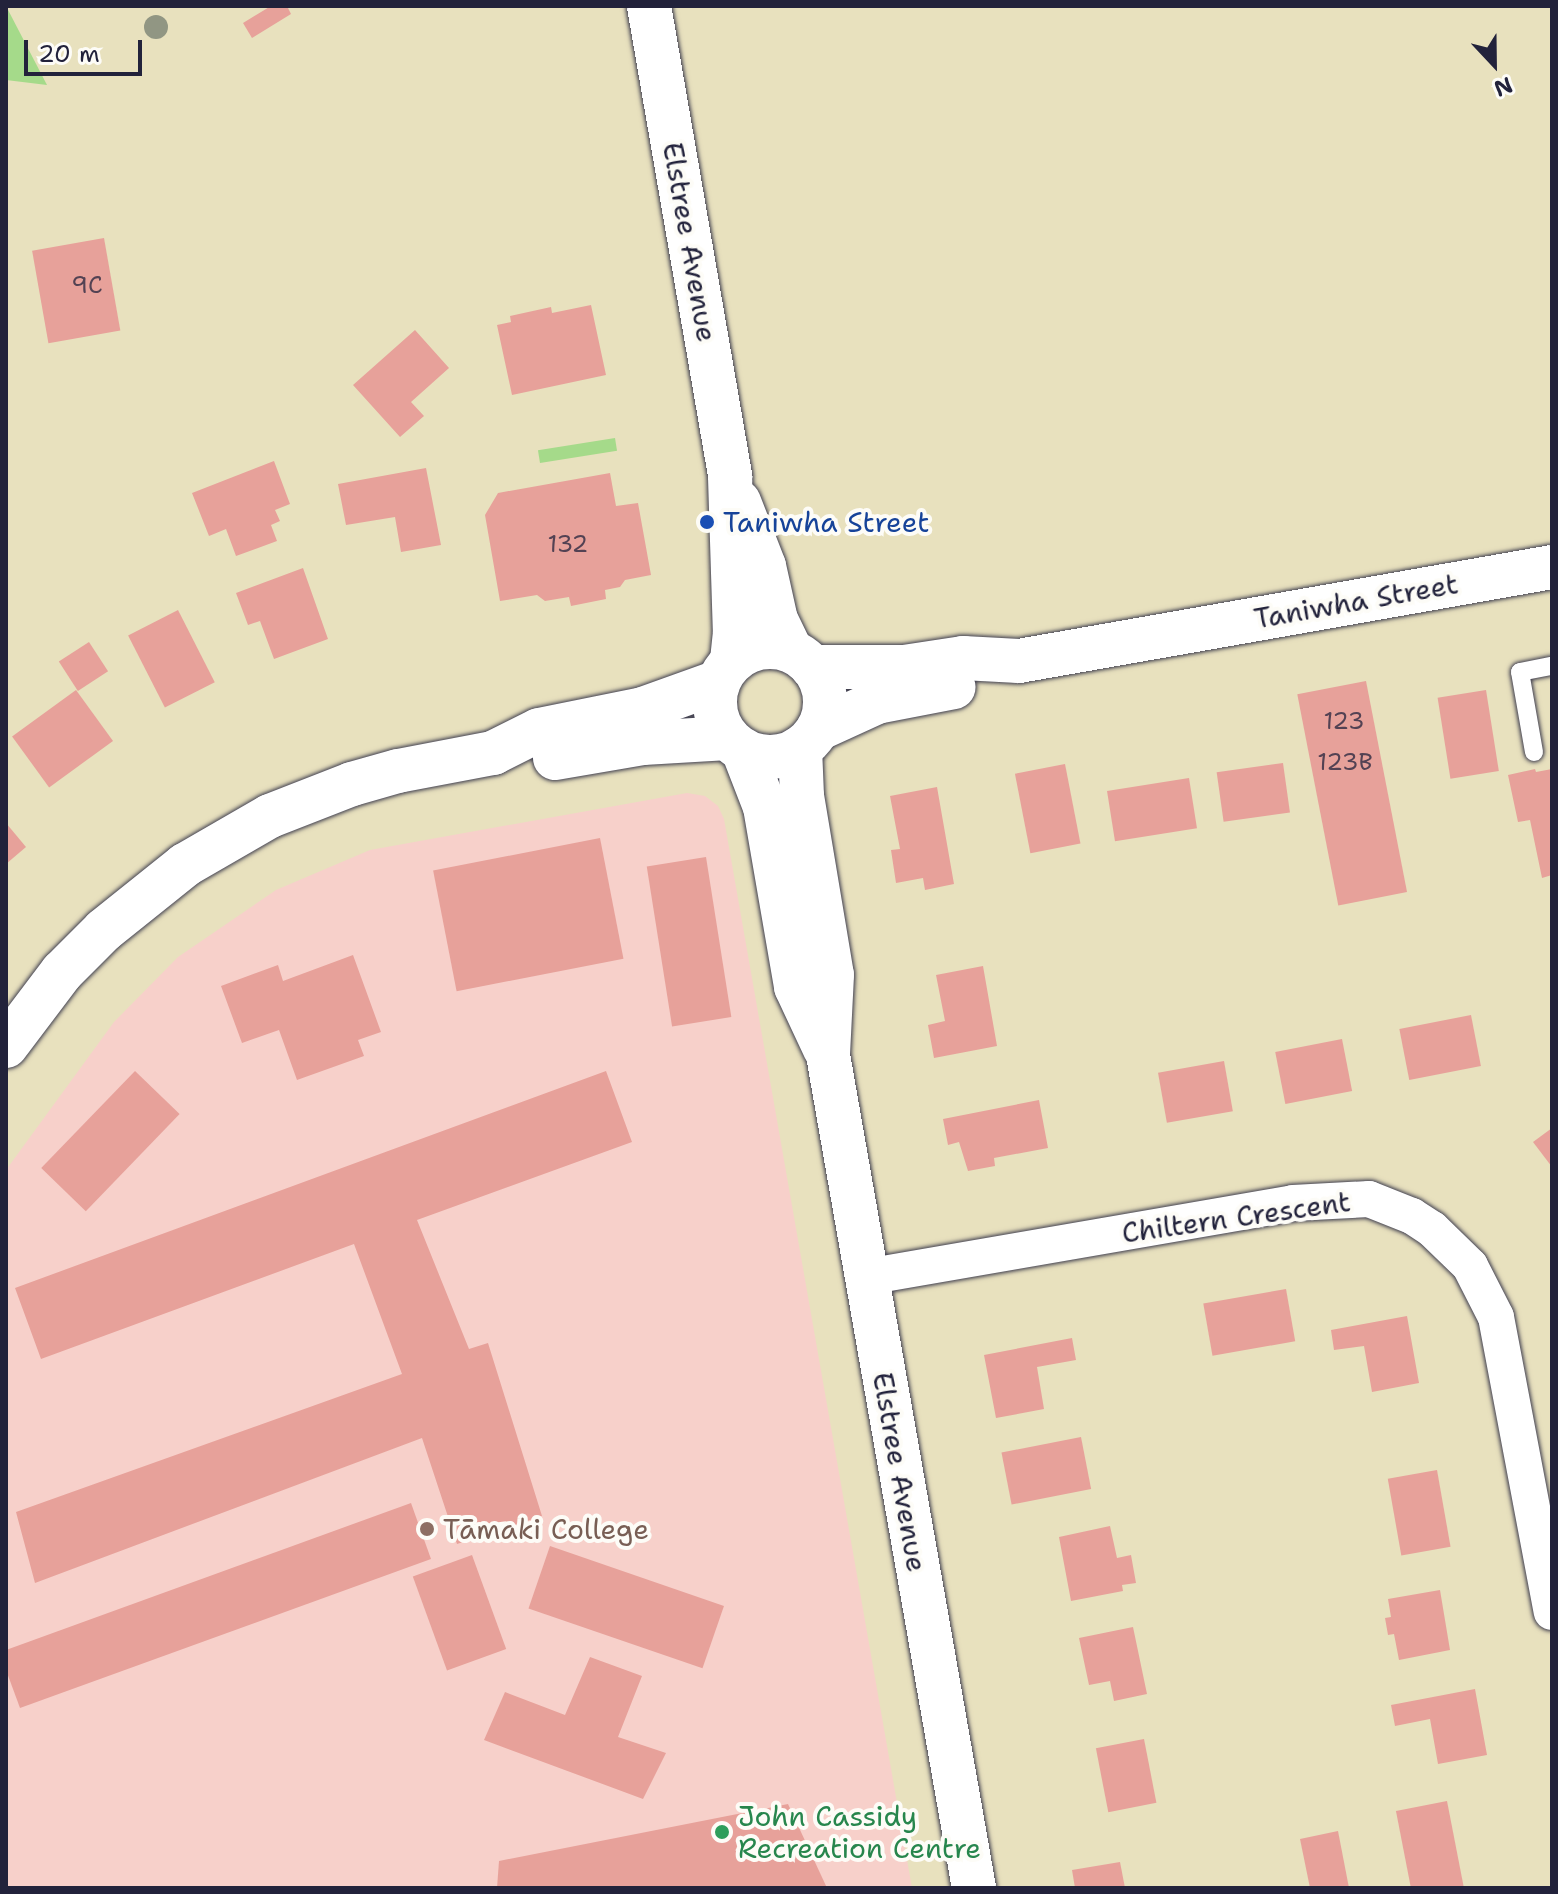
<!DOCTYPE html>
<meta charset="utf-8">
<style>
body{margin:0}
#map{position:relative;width:1558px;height:1894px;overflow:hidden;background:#e8e1be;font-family:"Shantell Sans",sans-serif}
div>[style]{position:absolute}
.built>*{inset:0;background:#f7d0ca}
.green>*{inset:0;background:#a5da8a;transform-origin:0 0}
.building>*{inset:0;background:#e7a19a;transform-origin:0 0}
.roads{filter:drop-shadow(0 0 2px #403f4f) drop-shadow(0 0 2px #403f4f)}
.service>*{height:18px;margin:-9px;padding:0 9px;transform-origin:9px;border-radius:9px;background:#fff}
.minor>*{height:36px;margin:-18px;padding:0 18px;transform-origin:18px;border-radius:18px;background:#fff}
.tertiary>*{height:44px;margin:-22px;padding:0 22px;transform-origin:22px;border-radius:22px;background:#fff}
.secondary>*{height:44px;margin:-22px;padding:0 22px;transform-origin:22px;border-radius:22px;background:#fff}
.secondary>.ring{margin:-22px;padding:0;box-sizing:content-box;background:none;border:44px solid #fff;border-radius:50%}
.trees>*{width:24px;height:24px;margin:-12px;border-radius:50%;background:#919683}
.dots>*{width:22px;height:22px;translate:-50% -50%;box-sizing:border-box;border:4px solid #fdfcf7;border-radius:50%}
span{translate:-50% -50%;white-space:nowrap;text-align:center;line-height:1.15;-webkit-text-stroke:8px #fdfcf7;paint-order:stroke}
.number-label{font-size:24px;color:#534253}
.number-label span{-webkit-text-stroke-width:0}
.street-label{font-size:28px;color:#22223b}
.transit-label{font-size:28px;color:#164399}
.left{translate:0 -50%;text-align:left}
.education-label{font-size:28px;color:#785e54}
.leisure-label{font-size:28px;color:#27864d}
.frame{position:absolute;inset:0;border:8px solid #22223b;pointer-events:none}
.north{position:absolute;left:1454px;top:24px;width:80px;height:80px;-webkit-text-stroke:6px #fdfcf7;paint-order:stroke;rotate:158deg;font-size:22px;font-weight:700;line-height:32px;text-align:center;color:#22223b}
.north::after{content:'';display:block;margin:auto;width:28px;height:36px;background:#22223b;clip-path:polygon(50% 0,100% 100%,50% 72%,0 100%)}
.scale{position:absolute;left:24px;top:40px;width:118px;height:36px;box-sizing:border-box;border:4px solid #22223b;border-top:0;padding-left:10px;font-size:24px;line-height:28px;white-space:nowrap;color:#22223b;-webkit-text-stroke:6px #fdfcf7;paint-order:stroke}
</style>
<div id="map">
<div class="built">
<i style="clip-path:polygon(687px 793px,705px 796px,718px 806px,724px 819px,912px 1888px,6px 1888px,6px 1170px,114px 1022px,178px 957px,276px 890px,370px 850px)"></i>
</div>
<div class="green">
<i style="clip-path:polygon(6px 6px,47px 85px,6px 80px)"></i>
<i style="left:615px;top:438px;width:13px;height:78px;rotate:81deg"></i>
</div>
<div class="building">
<i style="clip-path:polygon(271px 6px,287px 6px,291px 14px,252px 38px,243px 23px)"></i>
<i style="left:104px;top:238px;width:94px;height:73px;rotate:80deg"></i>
<i style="clip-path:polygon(591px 305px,606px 375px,512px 395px,497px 325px,511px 322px,510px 316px,551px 307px,552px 313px)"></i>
<i style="clip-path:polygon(415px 330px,449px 368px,411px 402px,424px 416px,400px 437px,353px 385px)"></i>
<i style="clip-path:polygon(274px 461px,290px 504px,275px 510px,280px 521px,271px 525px,277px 541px,236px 556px,226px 529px,209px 536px,192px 493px)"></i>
<i style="clip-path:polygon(426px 468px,441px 545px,401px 552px,395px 517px,346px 525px,338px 484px)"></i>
<i style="clip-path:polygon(610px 473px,616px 506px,638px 503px,651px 575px,625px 580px,620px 587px,605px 590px,606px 599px,571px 606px,569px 597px,545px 601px,537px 595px,500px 601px,485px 515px,498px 493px)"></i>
<i style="clip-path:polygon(303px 568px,328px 639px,274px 659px,260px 621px,248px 625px,236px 593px)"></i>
<i style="left:178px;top:610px;width:81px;height:56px;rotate:63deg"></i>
<i style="left:89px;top:642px;width:35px;height:36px;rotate:57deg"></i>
<i style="left:1366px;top:681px;width:215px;height:70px;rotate:79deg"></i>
<i style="left:76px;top:690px;width:63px;height:79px;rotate:54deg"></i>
<i style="left:1486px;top:690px;width:82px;height:49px;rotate:81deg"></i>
<i style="left:1283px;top:763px;width:50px;height:67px;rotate:82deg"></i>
<i style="left:1065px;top:764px;width:81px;height:51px;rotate:79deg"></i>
<i style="clip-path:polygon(1535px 769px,1536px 772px,1552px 769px,1552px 875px,1542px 878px,1530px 820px,1518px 822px,1508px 775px)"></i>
<i style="left:1189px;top:778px;width:51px;height:83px;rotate:81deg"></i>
<i style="clip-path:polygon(937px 787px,954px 884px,925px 890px,923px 878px,896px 883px,891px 850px,900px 849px,890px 796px)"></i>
<i style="clip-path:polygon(6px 823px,26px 847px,6px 864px)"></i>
<i style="left:600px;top:838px;width:123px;height:170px;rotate:79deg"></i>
<i style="left:706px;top:857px;width:162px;height:60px;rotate:81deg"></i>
<i style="clip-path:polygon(353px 955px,381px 1032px,358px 1040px,364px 1056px,297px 1080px,279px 1030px,242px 1043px,221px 986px,278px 965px,283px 981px)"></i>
<i style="clip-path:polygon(983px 966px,997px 1046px,934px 1058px,928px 1025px,945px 1021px,936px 975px)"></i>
<i style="left:1471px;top:1015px;width:52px;height:73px;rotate:79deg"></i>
<i style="left:1342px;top:1039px;width:53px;height:68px;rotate:79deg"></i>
<i style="left:1224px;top:1061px;width:51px;height:67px;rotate:80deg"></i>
<i style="left:135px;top:1071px;width:62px;height:135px;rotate:44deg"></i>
<i style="clip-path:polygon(606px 1071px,632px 1142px,417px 1220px,469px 1349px,488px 1343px,542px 1516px,457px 1544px,422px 1438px,35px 1583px,16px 1512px,402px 1374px,354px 1244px,41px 1359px,15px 1288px)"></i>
<i style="clip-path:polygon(1039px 1100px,1048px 1148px,994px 1158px,995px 1166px,968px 1171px,959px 1142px,948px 1145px,943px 1119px)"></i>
<i style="clip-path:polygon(1552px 1128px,1552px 1167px,1533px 1142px)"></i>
<i style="left:1286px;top:1289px;width:53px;height:84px;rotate:80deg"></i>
<i style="clip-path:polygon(1407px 1316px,1419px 1383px,1372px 1392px,1364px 1346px,1334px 1350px,1331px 1330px)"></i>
<i style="clip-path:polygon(1072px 1338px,1076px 1360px,1037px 1367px,1044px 1409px,996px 1418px,984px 1355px)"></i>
<i style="left:1081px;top:1437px;width:53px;height:81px;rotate:79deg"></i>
<i style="left:1437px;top:1470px;width:78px;height:50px;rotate:80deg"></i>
<i style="clip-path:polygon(411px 1503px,431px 1559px,20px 1708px,6px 1670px,6px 1650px)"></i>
<i style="clip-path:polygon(1110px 1526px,1117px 1558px,1131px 1555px,1136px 1583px,1122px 1585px,1123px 1591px,1071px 1601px,1059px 1537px)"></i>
<i style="left:550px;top:1546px;width:184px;height:66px;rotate:19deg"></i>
<i style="left:472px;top:1555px;width:100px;height:63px;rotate:70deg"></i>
<i style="clip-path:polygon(1440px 1590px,1450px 1650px,1399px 1660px,1394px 1634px,1388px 1635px,1385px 1618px,1391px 1617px,1388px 1599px)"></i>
<i style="clip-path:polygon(1133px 1627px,1147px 1694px,1114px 1701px,1110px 1681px,1089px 1685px,1079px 1638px)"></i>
<i style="clip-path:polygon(590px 1657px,642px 1676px,618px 1737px,666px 1753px,643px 1799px,484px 1740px,505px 1692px,565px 1715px)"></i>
<i style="clip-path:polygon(1475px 1689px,1487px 1755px,1438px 1764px,1430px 1719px,1395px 1726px,1391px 1705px)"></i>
<i style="left:1144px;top:1739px;width:65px;height:49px;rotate:79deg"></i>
<i style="left:1447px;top:1801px;width:89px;height:52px;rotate:79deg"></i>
<i style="clip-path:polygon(788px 1804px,827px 1888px,497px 1888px,499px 1861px)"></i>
<i style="clip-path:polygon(1338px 1831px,1349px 1888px,1310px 1888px,1300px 1839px)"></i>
<i style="clip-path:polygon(1120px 1862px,1125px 1888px,1075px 1888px,1072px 1870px)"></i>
</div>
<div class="roads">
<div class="service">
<i style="left:1534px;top:752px;width:81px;rotate:-99.9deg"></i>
<i style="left:1520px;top:672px;width:33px;rotate:-11deg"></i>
</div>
<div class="minor">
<i style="left:866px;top:1277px;width:433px;rotate:-9.8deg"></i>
<i style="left:1293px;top:1203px;width:76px;rotate:-3deg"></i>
<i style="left:1369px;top:1199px;width:46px;rotate:21.6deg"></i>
<i style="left:1412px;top:1216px;width:24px;rotate:33deg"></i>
<i style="left:1432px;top:1229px;width:53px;rotate:44.2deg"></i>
<i style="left:1470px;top:1266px;width:57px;rotate:63deg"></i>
<i style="left:1496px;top:1317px;width:300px;rotate:79.3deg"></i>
</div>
<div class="tertiary">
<i style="left:649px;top:6px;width:478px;rotate:80.2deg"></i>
<i style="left:730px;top:477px;width:155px;rotate:88.2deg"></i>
<i style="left:735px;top:632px;width:30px;rotate:96deg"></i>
<i style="left:739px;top:502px;width:69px;rotate:68.7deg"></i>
<i style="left:764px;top:566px;width:55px;rotate:77.5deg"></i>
<i style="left:776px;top:620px;width:34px;rotate:64deg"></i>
<i style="left:800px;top:748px;width:48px;rotate:87.6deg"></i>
<i style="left:802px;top:796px;width:181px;rotate:80.5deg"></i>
<i style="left:832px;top:975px;width:80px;rotate:92.9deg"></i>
<i style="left:828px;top:1055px;width:846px;rotate:80.06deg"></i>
<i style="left:743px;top:750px;width:61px;rotate:68.9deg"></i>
<i style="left:765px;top:807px;width:183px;rotate:80.2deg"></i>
<i style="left:796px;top:987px;width:68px;rotate:64.9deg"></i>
</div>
<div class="secondary">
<i class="ring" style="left:715px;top:647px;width:66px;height:66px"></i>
<i style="left:812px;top:667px;width:92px"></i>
<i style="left:904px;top:667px;width:60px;rotate:-8.7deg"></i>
<i style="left:963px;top:658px;width:56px;rotate:3.1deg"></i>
<i style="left:1019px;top:661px;width:541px;rotate:-10deg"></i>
<i style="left:818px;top:729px;width:65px;rotate:-24.6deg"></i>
<i style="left:877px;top:702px;width:78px;rotate:-11deg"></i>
<i style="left:555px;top:758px;width:89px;rotate:-9.7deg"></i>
<i style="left:643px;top:743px;width:85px;rotate:-3.4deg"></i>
<i style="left:6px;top:1046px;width:93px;rotate:-52.9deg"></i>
<i style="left:62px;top:972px;width:59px;rotate:-45deg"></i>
<i style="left:104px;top:930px;width:104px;rotate:-38.7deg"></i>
<i style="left:185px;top:865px;width:98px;rotate:-30deg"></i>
<i style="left:270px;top:816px;width:88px;rotate:-21.3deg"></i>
<i style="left:352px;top:784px;width:48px;rotate:-15.8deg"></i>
<i style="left:398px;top:771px;width:97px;rotate:-10.7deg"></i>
<i style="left:493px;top:753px;width:51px;rotate:-26.6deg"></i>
<i style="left:539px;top:730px;width:106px;rotate:-11.4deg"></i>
<i style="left:643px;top:709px;width:80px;rotate:-19.8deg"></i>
</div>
</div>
<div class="trees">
<i style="left:156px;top:27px"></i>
</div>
<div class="dots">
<i style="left:707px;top:522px;background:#1a4fb4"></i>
<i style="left:427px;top:1529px;background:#8d6e63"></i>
<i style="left:722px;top:1832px;background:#2e9e5b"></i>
</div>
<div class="number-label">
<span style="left:87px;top:286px">9C</span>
<span style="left:568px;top:545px">132</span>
<span style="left:1344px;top:722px">123</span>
<span style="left:1345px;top:763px">123B</span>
</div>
<div class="street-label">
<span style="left:690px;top:242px;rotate:80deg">Elstree Avenue</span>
<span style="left:1356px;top:601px;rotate:-10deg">Taniwha Street</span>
<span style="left:1236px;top:1217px;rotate:-8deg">Chiltern Crescent</span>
<span style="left:900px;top:1472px;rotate:80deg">Elstree Avenue</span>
</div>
<div class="transit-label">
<span class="left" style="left:723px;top:522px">Taniwha Street</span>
</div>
<div class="education-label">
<span class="left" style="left:443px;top:1529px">Tāmaki College</span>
</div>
<div class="leisure-label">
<span class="left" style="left:738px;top:1832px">John Cassidy<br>Recreation Centre</span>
</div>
<div class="frame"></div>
<div class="north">N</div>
<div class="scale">20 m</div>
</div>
